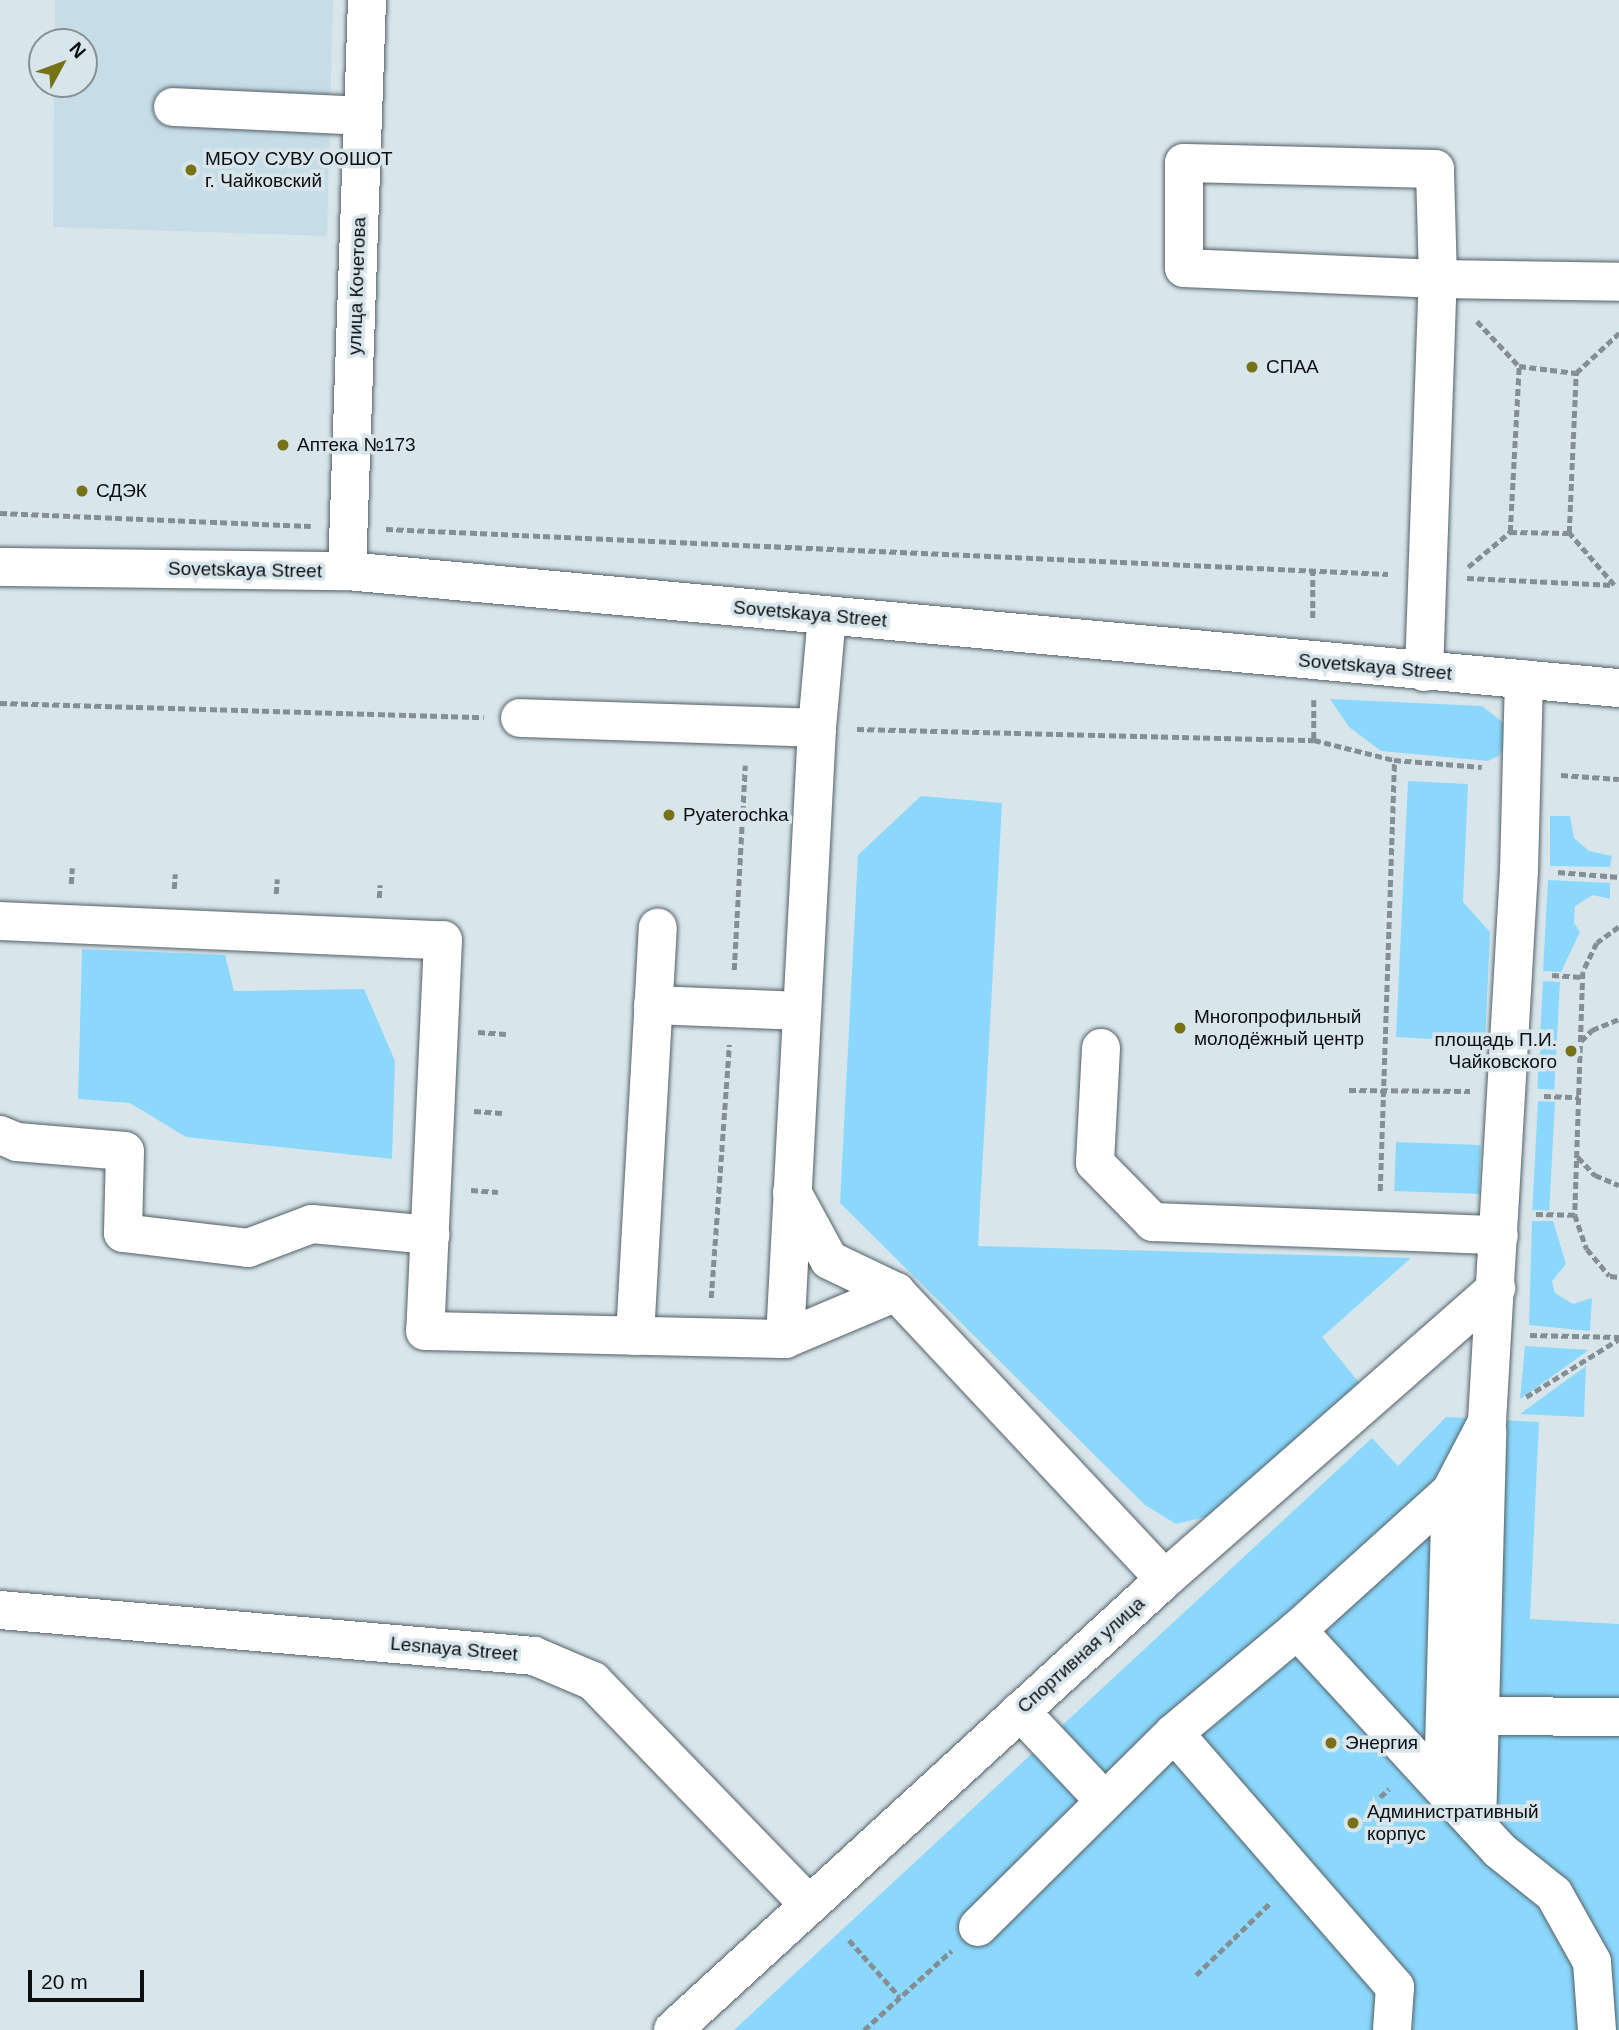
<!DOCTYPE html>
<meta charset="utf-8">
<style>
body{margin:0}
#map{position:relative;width:1619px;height:2030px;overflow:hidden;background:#d8e6ec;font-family:Helvetica,sans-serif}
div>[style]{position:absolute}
.built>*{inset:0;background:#c6dce7}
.green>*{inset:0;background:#8bd8fc;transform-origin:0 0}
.path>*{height:4.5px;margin-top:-2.25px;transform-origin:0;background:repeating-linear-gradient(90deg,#858f93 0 7px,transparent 0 10.5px)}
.roads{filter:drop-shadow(0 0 2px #546066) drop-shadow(0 0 2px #546066)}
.minor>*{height:38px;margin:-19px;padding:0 19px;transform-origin:19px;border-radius:19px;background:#fff}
.major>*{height:38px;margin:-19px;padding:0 19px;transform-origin:19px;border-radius:19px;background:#fff}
.dots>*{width:19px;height:19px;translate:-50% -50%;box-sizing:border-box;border:4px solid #d8e6ec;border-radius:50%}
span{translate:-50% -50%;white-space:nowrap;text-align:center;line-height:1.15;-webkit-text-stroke:7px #d8e6ec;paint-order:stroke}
.poi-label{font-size:19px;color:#0b0f11}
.left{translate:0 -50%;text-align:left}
.right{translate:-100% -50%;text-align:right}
.street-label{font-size:19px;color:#0b0f11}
.north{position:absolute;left:28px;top:28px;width:70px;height:70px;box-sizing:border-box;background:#d8e6ec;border:2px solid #869094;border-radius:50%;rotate:49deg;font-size:19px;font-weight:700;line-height:28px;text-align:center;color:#0b0f11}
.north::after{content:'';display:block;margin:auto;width:24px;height:32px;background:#777215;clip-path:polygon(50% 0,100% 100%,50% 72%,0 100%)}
.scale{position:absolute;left:28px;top:1970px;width:116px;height:32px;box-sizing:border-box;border:4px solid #0b0f11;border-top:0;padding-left:9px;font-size:21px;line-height:24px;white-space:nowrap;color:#0b0f11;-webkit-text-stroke:5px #d8e6ec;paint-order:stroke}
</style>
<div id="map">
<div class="built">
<i style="clip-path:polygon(55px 0,333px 0,327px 236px,53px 227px,54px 84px,84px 84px,84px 42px,55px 42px)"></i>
</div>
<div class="green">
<i style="clip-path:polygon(1330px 699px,1482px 706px,1506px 725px,1507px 740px,1500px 755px,1488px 761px,1381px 751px,1349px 727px)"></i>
<i style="clip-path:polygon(1408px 781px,1468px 784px,1463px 902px,1490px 932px,1485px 1042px,1396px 1037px)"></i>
<i style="clip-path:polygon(921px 796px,1002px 803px,978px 1246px,1411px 1258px,1322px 1337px,1361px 1385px,1213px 1515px,1176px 1524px,1145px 1505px,840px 1203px,858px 855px)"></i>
<i style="clip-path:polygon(1550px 816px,1570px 816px,1574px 838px,1589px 851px,1612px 856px,1610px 867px,1550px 866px)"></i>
<i style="clip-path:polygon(1548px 880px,1610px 883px,1610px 899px,1593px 895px,1575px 906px,1574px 923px,1580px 932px,1561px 972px,1543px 971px)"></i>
<i style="clip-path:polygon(82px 949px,225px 955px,234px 991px,364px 989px,395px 1061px,392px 1159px,186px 1137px,130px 1103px,78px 1099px)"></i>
<i style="left:1543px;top:981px;width:17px;height:108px;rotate:3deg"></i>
<i style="left:1538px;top:1101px;width:17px;height:109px;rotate:3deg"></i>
<i style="left:1396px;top:1142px;width:85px;height:49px;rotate:2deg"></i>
<i style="clip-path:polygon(1532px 1221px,1553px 1221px,1566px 1264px,1552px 1281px,1555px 1293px,1573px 1304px,1592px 1298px,1590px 1331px,1529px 1325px)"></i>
<i style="clip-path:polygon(1525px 1346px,1589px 1350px,1520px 1399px)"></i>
<i style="clip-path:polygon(1586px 1366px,1584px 1417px,1520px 1414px)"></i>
<i style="clip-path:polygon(1446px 1417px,1539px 1422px,1530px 1619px,1619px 1624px,1619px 2030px,734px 2030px,1372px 1438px,1398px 1466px)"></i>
</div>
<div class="path">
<i style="left:1477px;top:321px;width:62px;rotate:47deg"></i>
<i style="left:1519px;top:366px;width:57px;rotate:7deg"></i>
<i style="left:1576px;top:373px;width:59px;rotate:-42.9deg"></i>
<i style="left:0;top:513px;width:311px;rotate:2.4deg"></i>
<i style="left:386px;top:529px;width:1003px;rotate:2.57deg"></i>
<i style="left:1510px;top:532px;width:58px;rotate:1deg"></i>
<i style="left:1468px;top:567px;width:55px;rotate:-39.8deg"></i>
<i style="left:1510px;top:532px;width:166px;rotate:-86.9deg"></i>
<i style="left:1313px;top:569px;width:52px;rotate:90deg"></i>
<i style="left:1467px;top:578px;width:147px;rotate:2.7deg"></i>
<i style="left:1614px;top:585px;width:69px;rotate:-130.9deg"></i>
<i style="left:1569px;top:533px;width:160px;rotate:-87.5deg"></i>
<i style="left:1314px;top:700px;width:40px;rotate:90deg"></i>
<i style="left:0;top:703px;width:484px;rotate:1.7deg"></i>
<i style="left:857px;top:729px;width:457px;rotate:1.4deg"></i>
<i style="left:1314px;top:740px;width:82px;rotate:14deg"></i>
<i style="left:1394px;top:760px;width:88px;rotate:4.5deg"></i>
<i style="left:1561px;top:775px;width:58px;rotate:3.9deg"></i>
<i style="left:1558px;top:872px;width:61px;rotate:4.7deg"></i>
<i style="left:71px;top:884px;width:16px;rotate:-86deg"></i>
<i style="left:174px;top:889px;width:15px;rotate:-86deg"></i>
<i style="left:276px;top:894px;width:15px;rotate:-86deg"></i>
<i style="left:379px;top:898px;width:13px;rotate:-86deg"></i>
<i style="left:1619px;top:927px;width:27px;rotate:144deg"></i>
<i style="left:1597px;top:943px;width:32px;rotate:116deg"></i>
<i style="left:1583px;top:972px;width:243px;rotate:91.9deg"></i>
<i style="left:1575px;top:1215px;width:36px;rotate:71deg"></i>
<i style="left:1587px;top:1249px;width:35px;rotate:50deg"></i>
<i style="left:1610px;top:1276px;width:9px;rotate:6deg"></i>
<i style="left:734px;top:970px;width:205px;rotate:-86.9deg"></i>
<i style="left:1552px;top:975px;width:30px;rotate:4deg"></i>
<i style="left:478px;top:1032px;width:28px;rotate:4deg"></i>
<i style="left:1581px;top:1041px;width:16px;rotate:-45deg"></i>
<i style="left:1592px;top:1030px;width:29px;rotate:-22deg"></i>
<i style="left:1349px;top:1090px;width:121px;rotate:0.5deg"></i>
<i style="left:1544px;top:1096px;width:35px;rotate:2deg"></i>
<i style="left:474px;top:1111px;width:28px;rotate:4deg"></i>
<i style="left:1578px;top:1157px;width:25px;rotate:47deg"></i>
<i style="left:1595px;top:1175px;width:26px;rotate:23deg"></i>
<i style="left:471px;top:1190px;width:27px;rotate:4deg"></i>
<i style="left:1380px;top:1191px;width:431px;rotate:-88.1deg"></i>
<i style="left:1536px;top:1214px;width:39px;rotate:1deg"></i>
<i style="left:711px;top:1298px;width:254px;rotate:-85.9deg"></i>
<i style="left:1530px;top:1335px;width:89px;rotate:1.3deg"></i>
<i style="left:1526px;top:1397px;width:110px;rotate:-31.9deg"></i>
<i style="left:1380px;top:1797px;width:12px;rotate:-42deg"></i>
<i style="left:849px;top:1940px;width:76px;rotate:48.2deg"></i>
<i style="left:1196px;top:1975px;width:103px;rotate:-44.2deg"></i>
<i style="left:864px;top:2030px;width:118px;rotate:-42.2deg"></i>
</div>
<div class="roads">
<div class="minor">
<i style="left:173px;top:107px;width:190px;rotate:2.7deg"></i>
<i style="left:347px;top:571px;width:571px;rotate:-87.99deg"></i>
<i style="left:1424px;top:672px;width:393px;rotate:-88deg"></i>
<i style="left:1438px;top:279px;width:110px;rotate:-91.6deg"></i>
<i style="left:1435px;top:169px;width:251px;rotate:-178.6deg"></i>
<i style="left:1184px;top:163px;width:105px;rotate:90deg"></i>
<i style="left:1184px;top:268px;width:254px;rotate:2.5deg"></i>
<i style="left:1438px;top:279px;width:181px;rotate:0.9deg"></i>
<i style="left:1524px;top:679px;width:191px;rotate:91.5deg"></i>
<i style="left:1519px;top:870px;width:553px;rotate:93.32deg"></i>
<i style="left:1487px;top:1422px;width:78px;rotate:117.6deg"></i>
<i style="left:1451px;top:1491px;width:207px;rotate:137.9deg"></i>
<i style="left:1297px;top:1630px;width:299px;rotate:47.4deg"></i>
<i style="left:1499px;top:1850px;width:70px;rotate:38.7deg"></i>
<i style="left:1554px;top:1894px;width:78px;rotate:60.8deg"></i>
<i style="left:1592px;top:1962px;width:68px;rotate:85.8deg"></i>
<i style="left:520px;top:718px;width:297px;rotate:1.9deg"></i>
<i style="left:817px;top:728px;width:113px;rotate:-84.9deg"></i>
<i style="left:0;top:921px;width:443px;rotate:2.5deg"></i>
<i style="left:443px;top:940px;width:391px;rotate:92.6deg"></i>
<i style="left:425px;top:1331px;width:360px;rotate:1.3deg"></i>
<i style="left:785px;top:1339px;width:612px;rotate:-87deg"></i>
<i style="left:653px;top:1005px;width:149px;rotate:2.3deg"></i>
<i style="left:1101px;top:1048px;width:115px;rotate:93deg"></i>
<i style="left:1095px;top:1163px;width:83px;rotate:45.5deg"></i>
<i style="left:1153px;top:1222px;width:346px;rotate:2.2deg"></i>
<i style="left:0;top:1135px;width:18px;rotate:22deg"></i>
<i style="left:17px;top:1142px;width:108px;rotate:4.8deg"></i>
<i style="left:125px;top:1151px;width:82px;rotate:91.4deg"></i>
<i style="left:123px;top:1233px;width:126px;rotate:6.8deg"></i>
<i style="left:248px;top:1248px;width:68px;rotate:-20.6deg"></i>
<i style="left:312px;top:1224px;width:119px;rotate:5.3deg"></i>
<i style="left:792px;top:1192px;width:77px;rotate:61.4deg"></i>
<i style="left:829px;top:1260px;width:74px;rotate:25.5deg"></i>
<i style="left:635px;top:1336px;width:409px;rotate:-86.8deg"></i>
<i style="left:785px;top:1339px;width:121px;rotate:-22.9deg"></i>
<i style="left:896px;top:1292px;width:393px;rotate:46.9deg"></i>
<i style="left:0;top:1610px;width:536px;rotate:4.92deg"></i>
<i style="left:534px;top:1656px;width:64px;rotate:23deg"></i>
<i style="left:593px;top:1681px;width:311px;rotate:46deg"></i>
<i style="left:1020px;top:1711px;width:122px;rotate:46.7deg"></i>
<i style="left:1480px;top:1716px;width:139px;rotate:0.4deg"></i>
<i style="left:1174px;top:1733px;width:337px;rotate:49deg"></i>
<i style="left:1395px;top:1987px;width:43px;rotate:94deg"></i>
<i style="left:1443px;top:1788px;width:297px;rotate:-88.5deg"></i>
<i style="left:1477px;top:1826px;width:395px;rotate:-88.5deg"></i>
<i style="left:978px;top:1927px;width:276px;rotate:-44.7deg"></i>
<i style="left:1174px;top:1733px;width:160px;rotate:-39.9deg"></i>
<i style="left:673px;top:2030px;width:667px;rotate:-42.51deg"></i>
<i style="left:1165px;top:1579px;width:441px;rotate:-41.3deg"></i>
</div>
<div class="major">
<i style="left:0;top:567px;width:347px;rotate:0.7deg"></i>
<i style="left:347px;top:571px;width:1277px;rotate:5.26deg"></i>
</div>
</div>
<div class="dots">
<i style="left:191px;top:170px;background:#777215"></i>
<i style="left:1252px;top:367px;background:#777215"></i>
<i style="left:283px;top:445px;background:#777215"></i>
<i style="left:82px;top:491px;background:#777215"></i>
<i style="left:669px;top:815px;background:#777215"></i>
<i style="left:1180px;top:1028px;background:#777215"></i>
<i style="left:1571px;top:1051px;background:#777215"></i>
<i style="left:1331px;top:1743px;background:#777215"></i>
<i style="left:1353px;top:1823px;background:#777215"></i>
</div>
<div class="poi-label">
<span class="left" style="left:205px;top:170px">МБОУ СУВУ ООШОТ<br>г. Чайковский</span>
<span class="left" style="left:1266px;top:367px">СПАА</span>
<span class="left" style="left:297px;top:445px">Аптека №173</span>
<span class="left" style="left:96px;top:491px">СДЭК</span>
<span class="left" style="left:683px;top:815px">Pyaterochka</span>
<span class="left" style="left:1194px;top:1028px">Многопрофильный<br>молодёжный центр</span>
<span class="right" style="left:1557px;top:1051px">площадь П.И.<br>Чайковского</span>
<span class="left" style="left:1345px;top:1743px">Энергия</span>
<span class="left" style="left:1367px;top:1823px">Административный<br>корпус</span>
</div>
<div class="street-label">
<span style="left:357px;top:286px;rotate:-88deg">улица Кочетова</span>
<span style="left:245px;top:570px;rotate:1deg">Sovetskaya Street</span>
<span style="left:810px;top:614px;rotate:5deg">Sovetskaya Street</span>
<span style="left:1375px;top:667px;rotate:5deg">Sovetskaya Street</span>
<span style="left:454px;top:1649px;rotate:5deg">Lesnaya Street</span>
<span style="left:1081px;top:1655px;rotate:-42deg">Спортивная улица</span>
</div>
<div class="north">N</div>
<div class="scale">20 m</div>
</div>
